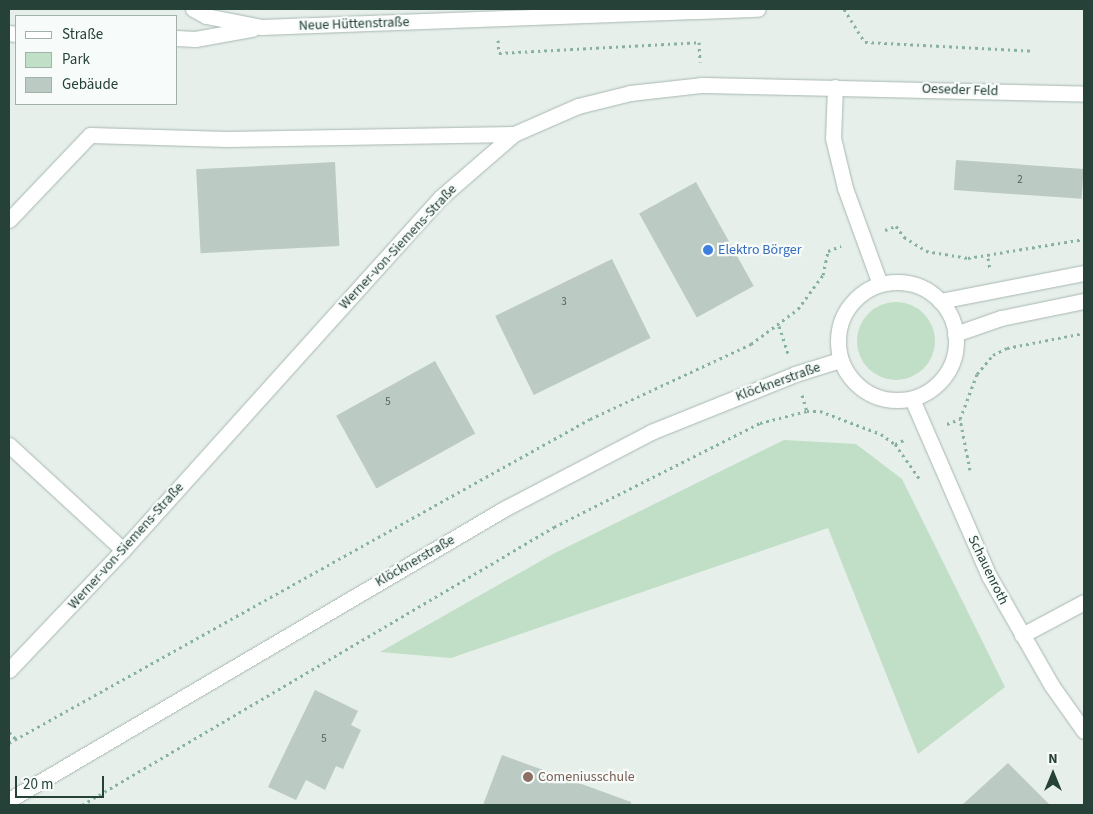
<!DOCTYPE html>
<meta charset="utf-8">
<style>
body{margin:0}
#map{position:relative;width:1093px;height:814px;overflow:hidden;background:#e6efea;font-family:"Source Sans 3",sans-serif}
div>[style]{position:absolute}
.green>*{inset:0;background:#c0dfc6}
.round{border-radius:50%}
.building>*{inset:0;background:#bbcac3;transform-origin:0 0}
.path>*{height:3px;margin-top:-1.5px;transform-origin:0;background:repeating-linear-gradient(90deg,#87b2a2 0 2.5px,transparent 0 6.5px)}
.roads{filter:drop-shadow(0 0 1px #a8b7b1) drop-shadow(0 0 1px #a8b7b1)}
.service>*{height:15px;margin:-7.5px;padding:0 7.5px;transform-origin:7.5px;border-radius:7.5px;background:#fff}
.minor>*{height:15px;margin:-7.5px;padding:0 7.5px;transform-origin:7.5px;border-radius:7.5px;background:#fff}
.secondary>*{height:15px;margin:-7.5px;padding:0 7.5px;transform-origin:7.5px;border-radius:7.5px;background:#fff}
.secondary>.ring{margin:-7.5px;padding:0;box-sizing:content-box;background:none;border:15px solid #fff;border-radius:50%}
.dots>*{width:14px;height:14px;translate:-50% -50%;box-sizing:border-box;border:2px solid #f7fbf9;border-radius:50%}
span{translate:-50% -50%;white-space:nowrap;text-align:center;line-height:1.15;-webkit-text-stroke:4.5px #f7fbf9;paint-order:stroke}
.number-label{font-size:11px;color:#4a635b}
.number-label span{-webkit-text-stroke-width:0}
.street-label{font-size:14px;color:#254138}
.shop-label{font-size:14px;color:#366cbe}
.left{translate:0 -50%;text-align:left}
.education-label{font-size:14px;color:#785e54}
.frame{position:absolute;inset:0;border:10px solid #254138;pointer-events:none}
.legend{position:absolute;left:15px;top:15px;width:162px;height:90px;box-sizing:border-box;background:#f7fbf9;border:1px solid #a3b1ac;margin:0;padding:6px 9px;list-style:none;font-size:15px;color:#254138}
.legend li{display:flex;align-items:center;gap:10px;height:25px}
.legend b{width:25px;border:1px solid #a3b1ac}
.north{position:absolute;left:1028px;top:749px;width:50px;height:50px;-webkit-text-stroke:4px #f7fbf9;paint-order:stroke;rotate:0deg;font-size:14px;font-weight:700;line-height:20px;text-align:center;color:#254138}
.north::after{content:'';display:block;margin:auto;width:18px;height:22px;background:#254138;clip-path:polygon(50% 0,100% 100%,50% 72%,0 100%)}
.scale{position:absolute;left:15px;top:776px;width:89px;height:22px;box-sizing:border-box;border:2px solid #254138;border-top:0;padding-left:6px;font-size:15px;line-height:18px;white-space:nowrap;color:#254138;-webkit-text-stroke:4px #f7fbf9;paint-order:stroke}
</style>
<div id="map">
<div class="green">
<i class="round" style="left:857px;top:302px;width:78px;height:78px"></i>
<i style="clip-path:polygon(784px 440px,856px 444px,902px 479px,1005px 687px,918px 754px,828px 528px,451px 658px,380px 652px,553px 554px)"></i>
</div>
<div class="building">
<i style="left:956px;top:160px;width:128px;height:30px;rotate:4deg"></i>
<i style="left:335px;top:162px;width:84px;height:139px;rotate:87deg"></i>
<i style="left:696px;top:182px;width:119px;height:65px;rotate:61deg"></i>
<i style="left:612px;top:259px;width:88px;height:130px;rotate:64deg"></i>
<i style="left:435px;top:361px;width:83px;height:113px;rotate:61deg"></i>
<i style="clip-path:polygon(315px 690px,358px 711px,351px 725px,361px 730px,343px 769px,336px 766px,325px 790px,306px 780px,296px 800px,268px 787px)"></i>
<i style="clip-path:polygon(502px 755px,631px 802px,631px 805px,483px 805px)"></i>
<i style="clip-path:polygon(1008px 763px,1050px 805px,962px 805px)"></i>
</div>
<div class="path">
<i style="left:844px;top:9px;width:39px;rotate:58deg"></i>
<i style="left:865px;top:42px;width:169px;rotate:3deg"></i>
<i style="left:498px;top:40px;width:13px;rotate:86deg"></i>
<i style="left:499px;top:53px;width:200px;rotate:-3.1deg"></i>
<i style="left:699px;top:42px;width:20px;rotate:87deg"></i>
<i style="left:885px;top:230px;width:12px;rotate:-20deg"></i>
<i style="left:896px;top:226px;width:14px;rotate:54deg"></i>
<i style="left:904px;top:237px;width:26px;rotate:32deg"></i>
<i style="left:926px;top:251px;width:43px;rotate:9.5deg"></i>
<i style="left:968px;top:258px;width:118px;rotate:-9.3deg"></i>
<i style="left:988px;top:258px;width:11px;rotate:80deg"></i>
<i style="left:779px;top:326px;width:29px;rotate:72deg"></i>
<i style="left:802px;top:395px;width:17px;rotate:73deg"></i>
<i style="left:947px;top:424px;width:14px;rotate:-21deg"></i>
<i style="left:895px;top:444px;width:12px;rotate:-24deg"></i>
<i style="left:970px;top:470px;width:52px;rotate:-101.1deg"></i>
<i style="left:960px;top:419px;width:48px;rotate:-69.3deg"></i>
<i style="left:977px;top:374px;width:25px;rotate:-50deg"></i>
<i style="left:993px;top:355px;width:16px;rotate:-27deg"></i>
<i style="left:1007px;top:348px;width:78px;rotate:-11deg"></i>
<i style="left:9px;top:732px;width:10px;rotate:45deg"></i>
<i style="left:9px;top:743px;width:665px;rotate:-29.15deg"></i>
<i style="left:590px;top:419px;width:178px;rotate:-25deg"></i>
<i style="left:751px;top:344px;width:59px;rotate:-36.7deg"></i>
<i style="left:798px;top:309px;width:42px;rotate:-53.7deg"></i>
<i style="left:823px;top:275px;width:25px;rotate:-78deg"></i>
<i style="left:828px;top:251px;width:14px;rotate:-21deg"></i>
<i style="left:82px;top:805px;width:548px;rotate:-30.5deg"></i>
<i style="left:554px;top:527px;width:231px;rotate:-26.8deg"></i>
<i style="left:760px;top:423px;width:49px;rotate:-14.3deg"></i>
<i style="left:807px;top:411px;width:13px"></i>
<i style="left:820px;top:411px;width:65px;rotate:20.7deg"></i>
<i style="left:881px;top:434px;width:17px;rotate:36deg"></i>
<i style="left:895px;top:444px;width:42px;rotate:54.8deg"></i>
</div>
<div class="roads">
<div class="service">
<i style="left:193px;top:9px;width:15px;rotate:28deg"></i>
<i style="left:206px;top:16px;width:56px;rotate:11.3deg"></i>
<i style="left:261px;top:27px;width:497px;rotate:-2.1deg"></i>
<i style="left:9px;top:33px;width:7px;rotate:8deg"></i>
<i style="left:176px;top:38px;width:19px;rotate:3deg"></i>
<i style="left:195px;top:39px;width:58px;rotate:-10deg"></i>
<i style="left:9px;top:220px;width:117px;rotate:-46.4deg"></i>
<i style="left:90px;top:135px;width:137px;rotate:1.7deg"></i>
<i style="left:227px;top:139px;width:287px;rotate:-1deg"></i>
<i style="left:9px;top:445px;width:155px;rotate:42.6deg"></i>
<i style="left:1022px;top:635px;width:70px;rotate:-28deg"></i>
</div>
<div class="minor">
<i style="left:835px;top:87px;width:51px;rotate:92.2deg"></i>
<i style="left:833px;top:138px;width:51px;rotate:76.5deg"></i>
<i style="left:845px;top:188px;width:102px;rotate:70deg"></i>
<i style="left:912px;top:399px;width:193px;rotate:66.5deg"></i>
<i style="left:989px;top:576px;width:127px;rotate:60.2deg"></i>
<i style="left:1052px;top:686px;width:55px;rotate:54.6deg"></i>
<i style="left:9px;top:670px;width:166px;rotate:-46.5deg"></i>
<i style="left:123px;top:550px;width:474px;rotate:-48deg"></i>
<i style="left:440px;top:198px;width:98px;rotate:-40.9deg"></i>
<i style="left:514px;top:134px;width:70px;rotate:-23.6deg"></i>
<i style="left:578px;top:106px;width:54px;rotate:-14deg"></i>
<i style="left:630px;top:93px;width:71px;rotate:-6.4deg"></i>
<i style="left:701px;top:85px;width:383px;rotate:1.3deg"></i>
</div>
<div class="secondary">
<i class="ring" style="left:838px;top:282px;width:103px;height:103px"></i>
<i style="left:940px;top:301px;width:147px;rotate:-11deg"></i>
<i style="left:955px;top:334px;width:49px;rotate:-19.2deg"></i>
<i style="left:1001px;top:318px;width:85px;rotate:-11.6deg"></i>
<i style="left:9px;top:800px;width:574px;rotate:-30.45deg"></i>
<i style="left:504px;top:509px;width:166px;rotate:-27.6deg"></i>
<i style="left:651px;top:432px;width:155px;rotate:-21.9deg"></i>
<i style="left:795px;top:374px;width:47px;rotate:-17.3deg"></i>
</div>
</div>
<div class="dots">
<i style="left:708px;top:250px;background:#3f7fe0"></i>
<i style="left:528px;top:777px;background:#8d6e63"></i>
</div>
<div class="number-label">
<span style="left:1020px;top:180px">2</span>
<span style="left:564px;top:302px">3</span>
<span style="left:388px;top:402px">5</span>
<span style="left:324px;top:739px">5</span>
</div>
<div class="street-label">
<span style="left:354px;top:24px;rotate:-2deg">Neue Hüttenstraße</span>
<span style="left:960px;top:90px;rotate:2deg">Oeseder Feld</span>
<span style="left:398px;top:247px;rotate:-47deg">Werner-von-Siemens-Straße</span>
<span style="left:778px;top:382px;rotate:-20deg">Klöcknerstraße</span>
<span style="left:126px;top:546px;rotate:-48deg">Werner-von-Siemens-Straße</span>
<span style="left:415px;top:561px;rotate:-30deg">Klöcknerstraße</span>
<span style="left:988px;top:570px;rotate:64deg">Schauenroth</span>
</div>
<div class="shop-label">
<span class="left" style="left:718px;top:250px">Elektro Börger</span>
</div>
<div class="education-label">
<span class="left" style="left:538px;top:777px">Comeniusschule</span>
</div>
<div class="frame"></div>
<ul class="legend">
<li><b style="height:6px;background:#fff"></b>Straße</li>
<li><b style="height:14px;background:#c0dfc6"></b>Park</li>
<li><b style="height:14px;background:#bbcac3"></b>Gebäude</li>
</ul>
<div class="north">N</div>
<div class="scale">20 m</div>
</div>
